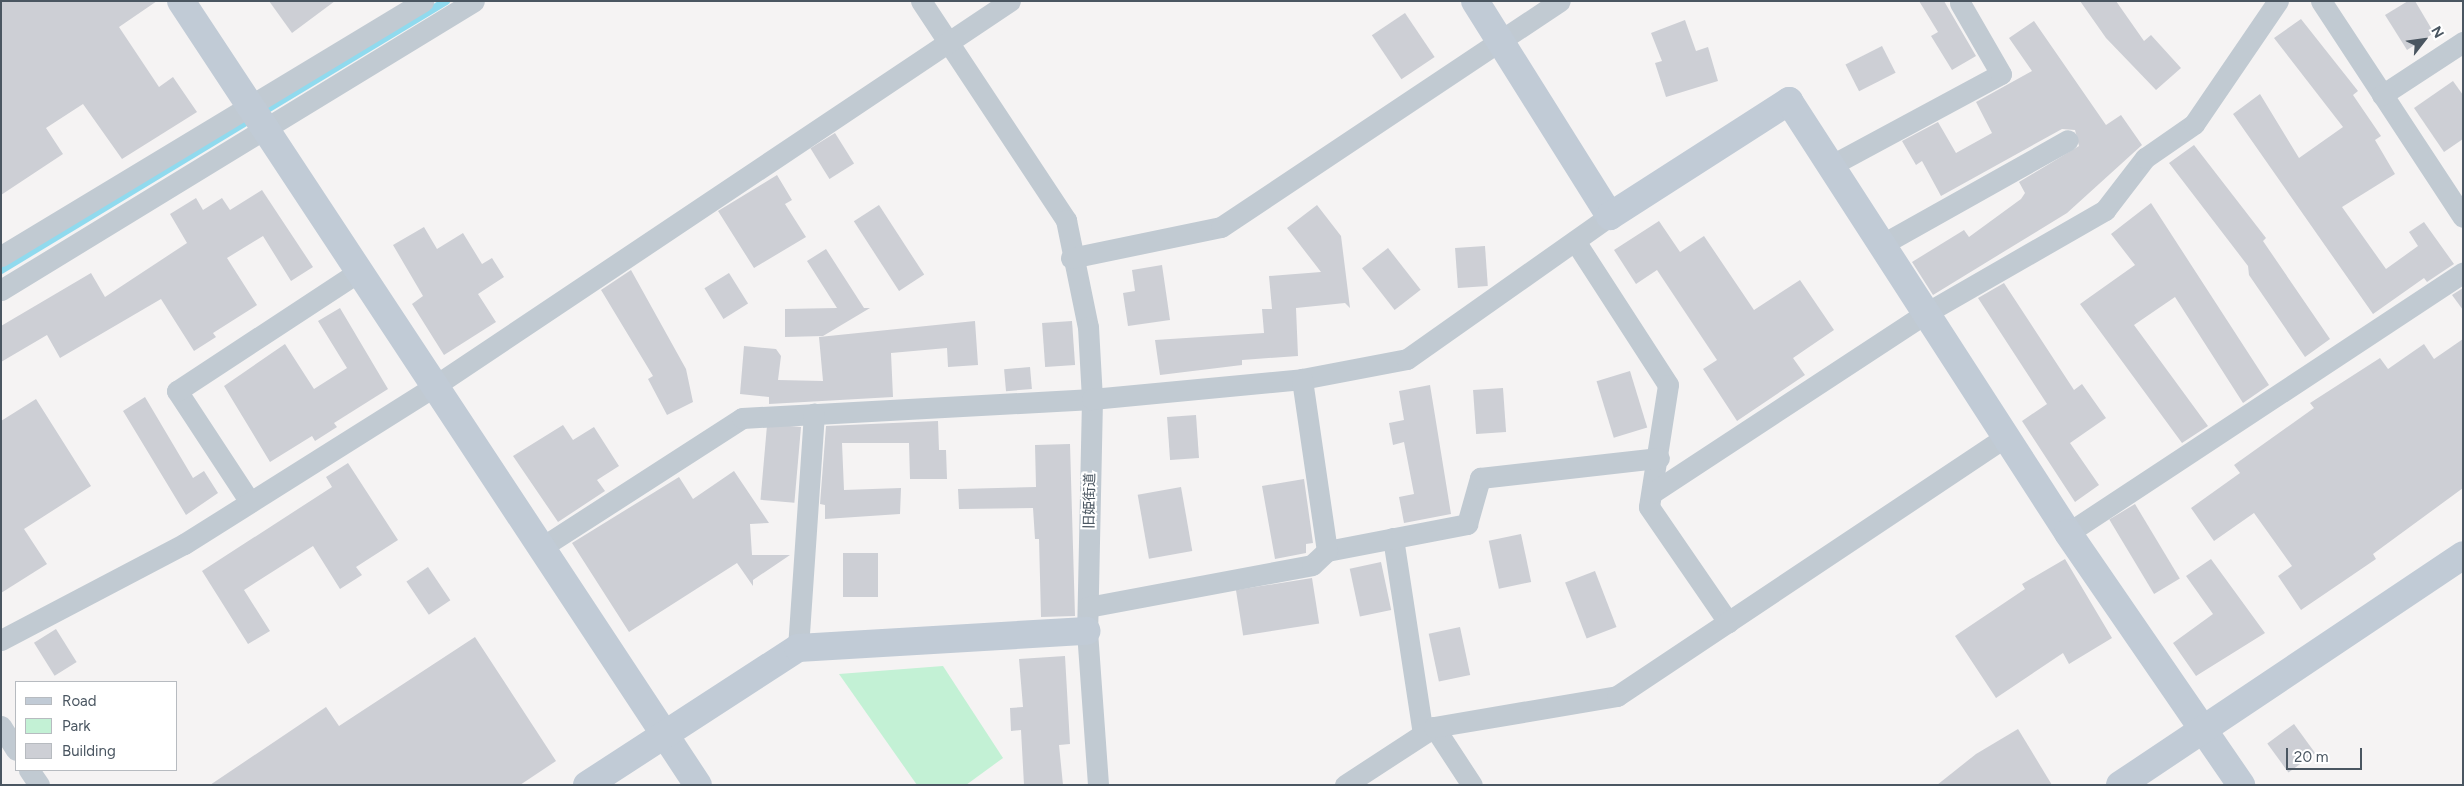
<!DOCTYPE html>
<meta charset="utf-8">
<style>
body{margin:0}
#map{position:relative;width:2464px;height:786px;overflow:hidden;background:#f5f3f3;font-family:Figtree,"Noto Sans JP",sans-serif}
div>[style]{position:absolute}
.green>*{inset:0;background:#c3f1d5}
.stream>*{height:8px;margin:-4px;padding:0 4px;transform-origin:4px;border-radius:4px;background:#90daee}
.building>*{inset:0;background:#cdcfd5;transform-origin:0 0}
.street>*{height:21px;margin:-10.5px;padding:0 10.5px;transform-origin:10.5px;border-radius:10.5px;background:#c1cad2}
.secondary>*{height:28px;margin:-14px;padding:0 14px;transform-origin:14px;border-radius:14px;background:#c1cbd6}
span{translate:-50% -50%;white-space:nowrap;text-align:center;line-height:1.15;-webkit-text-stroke:4px #fff;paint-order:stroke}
.street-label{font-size:14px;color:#4a5661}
.frame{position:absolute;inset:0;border:2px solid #4a5661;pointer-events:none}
.legend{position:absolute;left:15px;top:681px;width:162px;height:90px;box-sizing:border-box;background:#fff;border:1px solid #b7bbc0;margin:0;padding:6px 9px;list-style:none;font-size:15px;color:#4a5661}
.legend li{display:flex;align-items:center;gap:10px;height:25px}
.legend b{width:25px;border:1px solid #b7bbc0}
.north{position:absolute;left:2399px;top:15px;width:50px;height:50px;-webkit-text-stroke:4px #fff;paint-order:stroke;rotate:60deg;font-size:14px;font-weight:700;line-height:20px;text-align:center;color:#4a5661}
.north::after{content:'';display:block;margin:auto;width:18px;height:22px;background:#4a5661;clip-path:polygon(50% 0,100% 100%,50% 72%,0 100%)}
.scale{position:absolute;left:2286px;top:748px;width:76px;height:22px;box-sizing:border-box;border:2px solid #4a5661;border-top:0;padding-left:6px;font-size:15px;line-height:18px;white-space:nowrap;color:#4a5661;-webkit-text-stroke:4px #fff;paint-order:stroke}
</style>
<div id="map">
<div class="green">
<i style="clip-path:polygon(943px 666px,1003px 758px,966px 785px,917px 785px,839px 674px)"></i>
</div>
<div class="stream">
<i style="left:1px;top:270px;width:520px;rotate:-31.15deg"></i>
</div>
<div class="building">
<i style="clip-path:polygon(1px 1px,157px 1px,119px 27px,159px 87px,173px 77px,197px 112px,122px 159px,83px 104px,46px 128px,63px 154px,1px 195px)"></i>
<i style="clip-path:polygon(269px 1px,335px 1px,292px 33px)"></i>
<i style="clip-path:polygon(1919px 1px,1944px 1px,1976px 56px,1952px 70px,1931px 36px,1938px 32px)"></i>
<i style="clip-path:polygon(2080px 1px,2116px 1px,2144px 41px,2151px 35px,2181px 68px,2156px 90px,2106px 38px)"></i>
<i style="clip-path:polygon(2408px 1px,2415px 1px,2434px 33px,2407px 50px,2385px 15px)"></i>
<i style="left:1405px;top:13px;width:53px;height:40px;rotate:56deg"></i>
<i style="clip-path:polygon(2301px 19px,2358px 91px,2353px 95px,2381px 136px,2375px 140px,2395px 174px,2342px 207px,2386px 269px,2418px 246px,2409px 232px,2424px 222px,2454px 264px,2427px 282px,2424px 278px,2373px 314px,2233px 114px,2260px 94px,2299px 158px,2343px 127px,2274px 38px)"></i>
<i style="clip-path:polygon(1685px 20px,1696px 51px,1708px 47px,1718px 81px,1666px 97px,1655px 63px,1662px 61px,1651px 33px)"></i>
<i style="clip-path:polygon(2034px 21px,2106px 125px,2121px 115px,2142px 145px,2067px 213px,1933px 295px,1912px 262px,1964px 230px,1969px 237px,2021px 199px,2025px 193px,2019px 182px,2079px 146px,2075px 130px,2062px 129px,1941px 196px,1922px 161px,1916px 165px,1902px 141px,1938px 122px,1956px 153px,1992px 133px,1976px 102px,2032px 71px,2009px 38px)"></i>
<i style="left:1882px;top:46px;width:30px;height:41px;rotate:63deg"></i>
<i style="clip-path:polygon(2453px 81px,2463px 95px,2463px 139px,2444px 152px,2414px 108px)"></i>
<i style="left:835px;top:133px;width:36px;height:29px;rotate:58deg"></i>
<i style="clip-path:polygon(2194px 145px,2266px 238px,2263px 241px,2330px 339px,2305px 357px,2249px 275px,2248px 266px,2169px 163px)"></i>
<i style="clip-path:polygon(777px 175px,792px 200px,785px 204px,806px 237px,754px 268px,718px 211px)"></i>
<i style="clip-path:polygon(262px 190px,313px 267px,291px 281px,263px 236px,227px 258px,257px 305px,213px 333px,216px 337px,194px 351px,161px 299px,60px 358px,47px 335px,1px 362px,1px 326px,91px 273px,105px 297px,187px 243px,170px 214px,196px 198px,203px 210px,222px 198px,230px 210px)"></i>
<i style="clip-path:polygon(2151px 203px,2269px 385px,2243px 403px,2175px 297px,2134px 325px,2208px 426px,2182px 443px,2080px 304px,2135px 265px,2111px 234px)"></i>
<i style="left:879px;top:205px;width:83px;height:30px;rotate:57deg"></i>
<i style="clip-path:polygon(1317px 205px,1341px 236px,1350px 308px,1345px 303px,1296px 308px,1298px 356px,1242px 360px,1242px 365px,1160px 375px,1155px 340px,1264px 333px,1262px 309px,1272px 309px,1269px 276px,1321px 272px,1287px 228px)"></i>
<i style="clip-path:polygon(1659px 221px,1680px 252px,1704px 236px,1754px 310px,1800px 280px,1834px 330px,1793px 358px,1805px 375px,1737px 421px,1703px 369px,1717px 360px,1657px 270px,1636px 284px,1614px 250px)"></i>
<i style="clip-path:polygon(424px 227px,437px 249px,463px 233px,482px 264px,492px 258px,504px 277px,478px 294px,496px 322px,444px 355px,412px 304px,423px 296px,393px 245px)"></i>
<i style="left:1485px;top:246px;width:40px;height:30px;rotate:86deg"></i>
<i style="left:1388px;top:248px;width:53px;height:33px;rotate:52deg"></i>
<i style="clip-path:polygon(826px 249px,864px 308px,870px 308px,823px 336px,785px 337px,785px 309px,837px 308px,807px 261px)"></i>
<i style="clip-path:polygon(1162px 265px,1170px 320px,1128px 326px,1123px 293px,1135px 291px,1132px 270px)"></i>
<i style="clip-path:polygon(631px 270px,686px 369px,693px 402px,667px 415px,648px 379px,653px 376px,601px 290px)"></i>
<i style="left:729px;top:273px;width:36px;height:29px;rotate:58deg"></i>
<i style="clip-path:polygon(2004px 283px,2074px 390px,2082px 384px,2106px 418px,2070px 443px,2099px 485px,2075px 502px,2022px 421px,2047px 404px,1978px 298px)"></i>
<i style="clip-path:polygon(2463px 288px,2463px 310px,2452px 295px)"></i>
<i style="clip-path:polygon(340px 308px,388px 389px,334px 423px,337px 427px,315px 441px,312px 436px,270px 462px,224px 386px,285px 344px,314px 389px,347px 368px,318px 321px)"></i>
<i style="clip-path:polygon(975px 321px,978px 365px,948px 367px,947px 348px,891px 353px,893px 397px,769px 404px,769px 397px,740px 394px,744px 346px,776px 349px,781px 356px,778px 380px,823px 381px,819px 337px)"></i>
<i style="left:1072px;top:321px;width:44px;height:30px;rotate:86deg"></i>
<i style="clip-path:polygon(2463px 339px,2463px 488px,2373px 554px,2376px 559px,2301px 610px,2278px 576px,2292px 566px,2254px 513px,2214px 541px,2191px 508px,2240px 473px,2234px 465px,2314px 408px,2310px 403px,2380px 358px,2388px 369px,2424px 344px,2434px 359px)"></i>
<i style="left:1030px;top:367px;width:22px;height:26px;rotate:85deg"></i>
<i style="left:1630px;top:371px;width:59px;height:35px;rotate:73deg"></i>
<i style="clip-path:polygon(1430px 385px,1451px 514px,1404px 523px,1399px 497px,1414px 494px,1404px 442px,1393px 445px,1389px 423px,1404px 420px,1399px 391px)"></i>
<i style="left:1503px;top:388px;width:44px;height:30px;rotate:86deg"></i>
<i style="clip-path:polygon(145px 397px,193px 478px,204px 471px,218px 493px,186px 515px,123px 411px)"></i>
<i style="clip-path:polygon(36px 399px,91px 486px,24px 529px,47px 564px,1px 593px,1px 421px)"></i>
<i style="left:1196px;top:415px;width:43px;height:29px;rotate:86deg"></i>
<i style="clip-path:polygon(938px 421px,939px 450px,946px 450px,947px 479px,910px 479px,909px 443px,842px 443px,844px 490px,901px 488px,900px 514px,825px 519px,825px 505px,820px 504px,826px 426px)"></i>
<i style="clip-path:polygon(563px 425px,573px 440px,594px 427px,619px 466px,597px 480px,605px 491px,558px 522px,513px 456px)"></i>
<i style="left:801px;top:427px;width:76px;height:34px;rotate:95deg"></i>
<i style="clip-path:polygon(1070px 444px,1075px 616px,1041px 617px,1039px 539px,1035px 539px,1033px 508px,959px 509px,958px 489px,1036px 487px,1035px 445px)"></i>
<i style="clip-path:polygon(348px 463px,398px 540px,356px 567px,362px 575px,340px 589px,313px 546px,244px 590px,270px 631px,248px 644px,202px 571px,332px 487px,326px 477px)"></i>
<i style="clip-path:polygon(734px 471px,769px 523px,750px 524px,752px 555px,790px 555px,753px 580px,753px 586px,737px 563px,629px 632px,572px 543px,679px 477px,693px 499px)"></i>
<i style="clip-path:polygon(1304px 479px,1313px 543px,1306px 544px,1306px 553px,1275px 559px,1262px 486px)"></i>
<i style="left:1181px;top:487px;width:65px;height:44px;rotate:80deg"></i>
<i style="left:2135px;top:504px;width:87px;height:30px;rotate:59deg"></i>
<i style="left:1521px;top:534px;width:49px;height:33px;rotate:78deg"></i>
<i style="left:878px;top:553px;width:44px;height:35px;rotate:90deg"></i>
<i style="clip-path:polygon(2065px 559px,2112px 638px,2069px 664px,2063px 653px,1996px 698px,1955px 636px,2025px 589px,2022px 584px)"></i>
<i style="clip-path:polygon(2211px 559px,2265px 633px,2196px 676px,2173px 643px,2213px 614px,2186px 576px)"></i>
<i style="left:1381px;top:562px;width:49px;height:32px;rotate:78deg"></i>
<i style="left:428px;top:567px;width:40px;height:26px;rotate:56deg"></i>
<i style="left:1595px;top:571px;width:60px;height:32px;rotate:69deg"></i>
<i style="left:1312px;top:578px;width:46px;height:77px;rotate:81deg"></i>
<i style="left:1460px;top:627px;width:49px;height:32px;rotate:78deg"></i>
<i style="left:56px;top:629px;width:39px;height:26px;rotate:58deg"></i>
<i style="clip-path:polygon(475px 637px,556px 761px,520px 785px,210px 785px,326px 707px,339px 726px)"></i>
<i style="clip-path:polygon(1065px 656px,1070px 744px,1059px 745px,1063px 785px,1024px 785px,1021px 730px,1011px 731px,1010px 708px,1023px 707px,1019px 659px)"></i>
<i style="left:2294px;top:724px;width:36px;height:33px;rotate:54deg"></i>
<i style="clip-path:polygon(2018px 729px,2052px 785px,1937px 785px,1976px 754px)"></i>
</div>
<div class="street">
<i style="left:921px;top:1px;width:263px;rotate:56.5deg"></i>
<i style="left:1066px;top:220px;width:109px;rotate:78.4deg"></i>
<i style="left:1088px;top:327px;width:72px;rotate:86.8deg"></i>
<i style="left:1092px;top:399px;width:232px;rotate:91.2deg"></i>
<i style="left:1087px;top:631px;width:154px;rotate:85.9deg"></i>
<i style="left:2321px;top:1px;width:258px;rotate:56.7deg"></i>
<i style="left:2382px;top:95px;width:97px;rotate:-33.2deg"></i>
<i style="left:1830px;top:166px;width:194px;rotate:-28.3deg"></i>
<i style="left:2001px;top:74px;width:82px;rotate:-120deg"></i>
<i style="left:1575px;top:241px;width:171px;rotate:57.1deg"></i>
<i style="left:1668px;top:385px;width:123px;rotate:98.9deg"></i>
<i style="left:1649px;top:507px;width:140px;rotate:55.5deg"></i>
<i style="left:1881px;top:245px;width:214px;rotate:-29.3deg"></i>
<i style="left:1px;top:256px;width:493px;rotate:-31.1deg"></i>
<i style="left:1071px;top:258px;width:153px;rotate:-11.7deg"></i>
<i style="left:1221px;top:227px;width:407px;rotate:-33.7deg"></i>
<i style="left:1px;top:290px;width:554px;rotate:-31.42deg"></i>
<i style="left:1652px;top:493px;width:328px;rotate:-33.3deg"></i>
<i style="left:1926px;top:313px;width:207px;rotate:-29.9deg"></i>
<i style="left:2105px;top:210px;width:66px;rotate:-52.4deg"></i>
<i style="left:2145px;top:158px;width:60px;rotate:-34.8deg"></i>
<i style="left:2194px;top:124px;width:149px;rotate:-55.7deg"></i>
<i style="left:250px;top:502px;width:133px;rotate:-123.3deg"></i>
<i style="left:177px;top:391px;width:217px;rotate:-33.3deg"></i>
<i style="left:2068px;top:533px;width:473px;rotate:-33.4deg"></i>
<i style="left:1393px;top:538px;width:198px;rotate:81.3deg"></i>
<i style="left:539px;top:549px;width:242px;rotate:-32.8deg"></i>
<i style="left:742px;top:418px;width:351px;rotate:-3.1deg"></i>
<i style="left:1092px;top:399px;width:211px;rotate:-5.4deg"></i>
<i style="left:1302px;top:379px;width:107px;rotate:-10.8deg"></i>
<i style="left:1407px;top:359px;width:248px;rotate:-35.2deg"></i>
<i style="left:1327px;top:551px;width:143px;rotate:-10.9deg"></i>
<i style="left:1467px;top:524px;width:48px;rotate:-74.2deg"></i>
<i style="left:1480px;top:478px;width:180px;rotate:-6.4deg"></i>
<i style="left:1088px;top:607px;width:228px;rotate:-10.6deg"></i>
<i style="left:1312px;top:565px;width:21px;rotate:-43deg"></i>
<i style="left:1327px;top:551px;width:174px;rotate:-98.3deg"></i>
<i style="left:1px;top:640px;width:207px;rotate:-27.7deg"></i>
<i style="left:184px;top:544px;width:294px;rotate:-32.2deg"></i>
<i style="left:433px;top:387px;width:694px;rotate:-33.78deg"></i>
<i style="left:798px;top:648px;width:235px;rotate:-86.1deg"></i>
<i style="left:1px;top:726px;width:28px;rotate:58deg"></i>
<i style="left:1434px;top:727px;width:69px;rotate:56.8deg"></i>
<i style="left:29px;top:770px;width:18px;rotate:56deg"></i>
<i style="left:1345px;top:785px;width:106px;rotate:-33.1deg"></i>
<i style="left:1434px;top:727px;width:186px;rotate:-9.6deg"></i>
<i style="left:1617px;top:696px;width:467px;rotate:-33.7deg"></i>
</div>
<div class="secondary">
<i style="left:181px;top:1px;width:939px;rotate:56.6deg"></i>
<i style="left:1475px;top:1px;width:254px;rotate:57.9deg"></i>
<i style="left:1610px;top:216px;width:213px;rotate:-32.7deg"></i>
<i style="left:1789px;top:101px;width:514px;rotate:57.14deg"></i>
<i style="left:2068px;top:533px;width:306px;rotate:55.5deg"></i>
<i style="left:587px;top:785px;width:252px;rotate:-33deg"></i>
<i style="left:798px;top:648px;width:289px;rotate:-3.4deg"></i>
<i style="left:2120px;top:785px;width:413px;rotate:-33.8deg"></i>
</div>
<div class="street-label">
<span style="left:1090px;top:501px;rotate:-89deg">旧姫街道</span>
</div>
<div class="frame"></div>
<ul class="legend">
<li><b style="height:6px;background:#c1cbd6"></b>Road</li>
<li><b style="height:14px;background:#c3f1d5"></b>Park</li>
<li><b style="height:14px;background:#cdcfd5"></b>Building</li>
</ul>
<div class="north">N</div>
<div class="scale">20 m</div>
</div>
